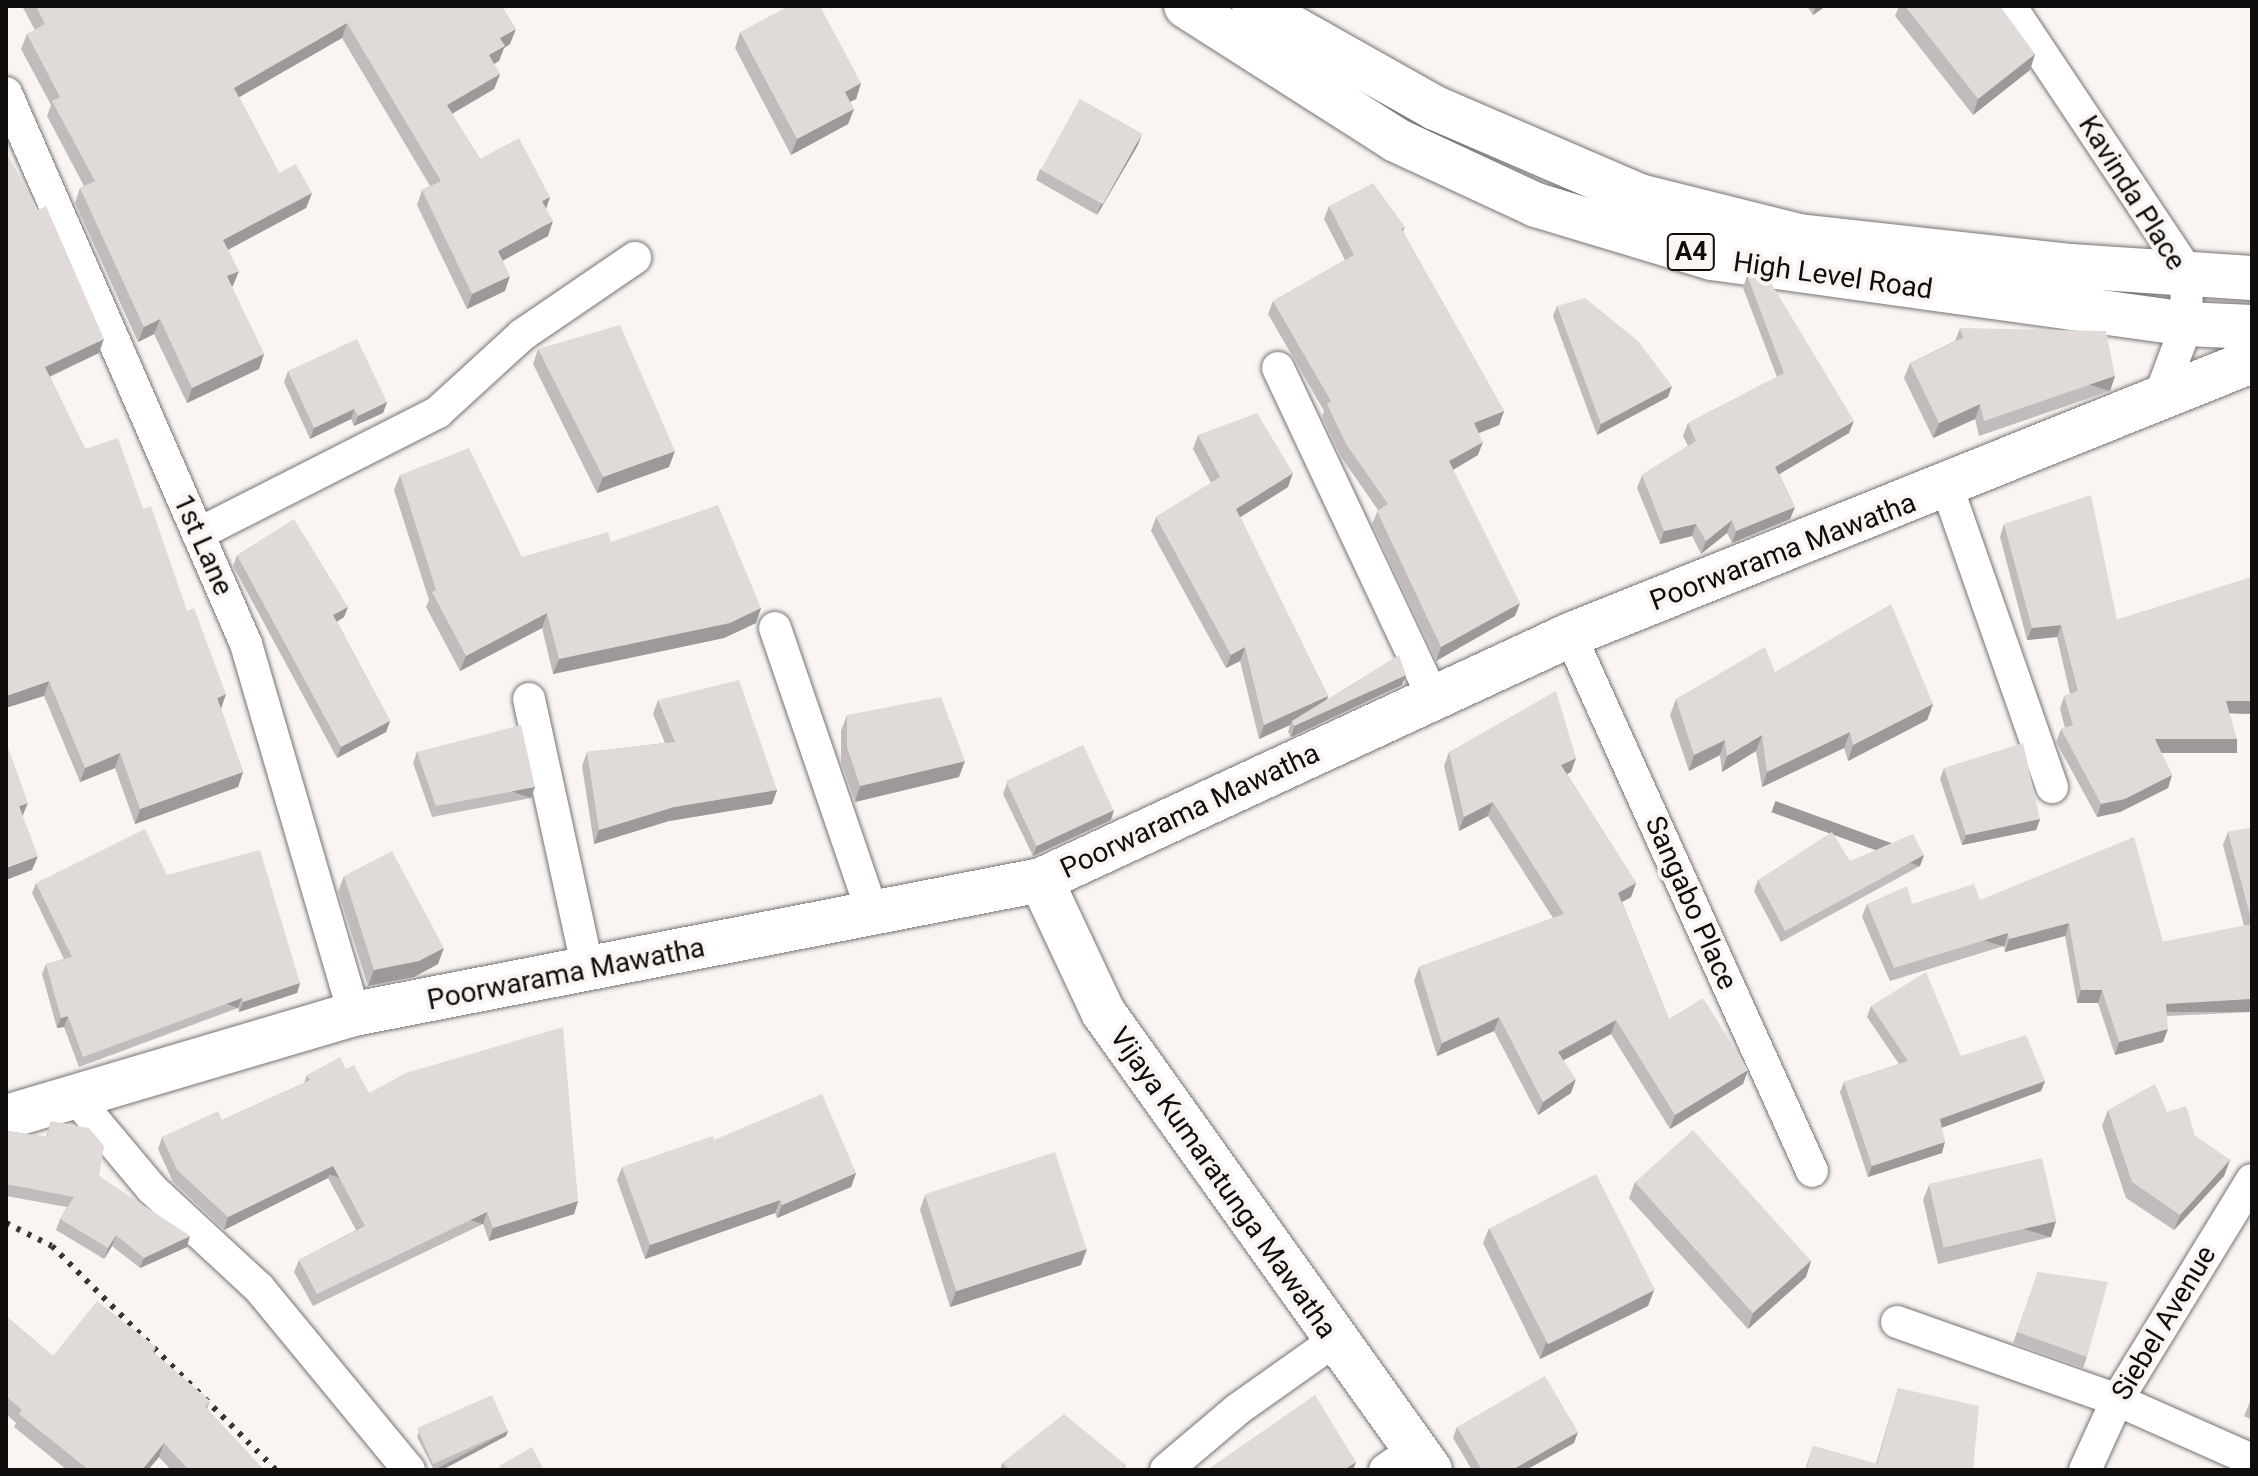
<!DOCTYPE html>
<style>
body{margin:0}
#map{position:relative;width:2258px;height:1476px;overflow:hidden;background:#faf5f3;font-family:Roboto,sans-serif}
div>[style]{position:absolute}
.roads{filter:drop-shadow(0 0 2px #777371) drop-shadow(0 0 2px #777371)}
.minor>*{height:32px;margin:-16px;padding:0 16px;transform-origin:16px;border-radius:16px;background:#fff}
.secondary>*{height:44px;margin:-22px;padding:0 22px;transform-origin:22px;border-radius:22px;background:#fff}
.trunk>*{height:44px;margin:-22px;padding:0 22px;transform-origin:22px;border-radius:22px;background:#fff}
.rail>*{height:6px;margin-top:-3px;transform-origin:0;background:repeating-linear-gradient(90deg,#373634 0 4px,transparent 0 12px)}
.wall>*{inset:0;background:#c1bcbb}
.shaded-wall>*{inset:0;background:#9d9998;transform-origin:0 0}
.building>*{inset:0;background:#e0dbd9;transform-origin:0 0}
span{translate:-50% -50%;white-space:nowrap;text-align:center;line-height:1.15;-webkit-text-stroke:8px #faf5f3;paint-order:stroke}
.shield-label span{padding:2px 6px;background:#faf5f3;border:2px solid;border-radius:6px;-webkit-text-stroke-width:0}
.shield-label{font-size:26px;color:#0f0e0d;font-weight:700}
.street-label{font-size:28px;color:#0f0e0d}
.frame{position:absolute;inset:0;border:8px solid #0f0e0d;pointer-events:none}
</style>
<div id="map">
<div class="roads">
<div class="minor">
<i style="left:2010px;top:6px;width:317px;rotate:56.3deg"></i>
<i style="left:2186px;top:270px;width:54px;rotate:88.9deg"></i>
<i style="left:2187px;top:324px;width:77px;rotate:110.6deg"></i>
<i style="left:6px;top:93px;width:601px;rotate:66.46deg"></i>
<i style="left:246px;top:644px;width:385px;rotate:73.7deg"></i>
<i style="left:1278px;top:368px;width:365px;rotate:64.8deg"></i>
<i style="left:1947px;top:487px;width:318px;rotate:70.7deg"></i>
<i style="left:198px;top:534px;width:269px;rotate:-26.9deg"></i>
<i style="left:438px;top:412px;width:114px;rotate:-42.5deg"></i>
<i style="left:522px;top:335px;width:137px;rotate:-34.3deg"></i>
<i style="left:775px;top:628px;width:302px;rotate:71.1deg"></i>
<i style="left:1570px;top:635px;width:588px;rotate:65.7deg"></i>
<i style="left:529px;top:699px;width:277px;rotate:77.7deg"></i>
<i style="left:75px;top:1097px;width:120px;rotate:50.1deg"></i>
<i style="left:152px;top:1189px;width:146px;rotate:42.8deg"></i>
<i style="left:259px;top:1288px;width:236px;rotate:50.5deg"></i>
<i style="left:1897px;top:1322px;width:233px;rotate:19.5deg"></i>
<i style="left:2117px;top:1400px;width:148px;rotate:24deg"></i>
<i style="left:1166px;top:1470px;width:94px;rotate:-40.3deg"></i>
<i style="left:1238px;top:1409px;width:118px;rotate:-35.3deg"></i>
<i style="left:1385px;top:1470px;width:37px;rotate:-35deg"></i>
<i style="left:2085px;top:1470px;width:77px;rotate:-65.4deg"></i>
<i style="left:2117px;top:1400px;width:258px;rotate:-58.5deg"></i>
</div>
<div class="secondary">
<i style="left:1041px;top:880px;width:146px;rotate:64.8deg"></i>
<i style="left:1103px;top:1012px;width:563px;rotate:54.47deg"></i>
<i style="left:6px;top:1117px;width:363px;rotate:-16.5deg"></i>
<i style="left:354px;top:1014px;width:700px;rotate:-11.04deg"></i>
<i style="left:1041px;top:880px;width:583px;rotate:-24.85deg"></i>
<i style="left:1570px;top:635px;width:735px;rotate:-21.89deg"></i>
</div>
<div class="trunk">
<i style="left:1186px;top:6px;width:249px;rotate:32.5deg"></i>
<i style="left:1396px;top:140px;width:154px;rotate:24.9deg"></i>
<i style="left:1536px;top:205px;width:184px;rotate:16.8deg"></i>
<i style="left:1712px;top:258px;width:480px;rotate:7.9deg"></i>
<i style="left:2187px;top:324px;width:65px;rotate:2.6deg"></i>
<i style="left:1254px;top:6px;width:208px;rotate:29.4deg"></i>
<i style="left:1435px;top:108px;width:222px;rotate:23.3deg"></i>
<i style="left:1639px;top:196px;width:165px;rotate:14deg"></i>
<i style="left:1799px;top:236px;width:274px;rotate:6.3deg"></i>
<i style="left:2071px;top:266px;width:181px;rotate:3.8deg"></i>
</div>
</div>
<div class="rail">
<i style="left:6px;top:1223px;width:51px;rotate:26.6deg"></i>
<i style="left:52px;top:1246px;width:317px;rotate:45deg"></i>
</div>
<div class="wall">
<i style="clip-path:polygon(22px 6px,502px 6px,510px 44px,504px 48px,499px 61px,494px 64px,500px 74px,494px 89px,452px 114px,480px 159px,550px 197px,546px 208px,548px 236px,503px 260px,505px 291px,467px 309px,417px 205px,422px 190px,430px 186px,342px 38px,239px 97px,279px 173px,312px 193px,306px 208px,228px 250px,233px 286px,231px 286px,264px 354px,259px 369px,187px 403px,154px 334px,138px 342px,75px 203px,80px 188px,84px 186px,47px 116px,51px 105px,21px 49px,27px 34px,35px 30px)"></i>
<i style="clip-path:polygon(1807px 6px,1826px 6px,1813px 15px)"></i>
<i style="clip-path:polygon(1899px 6px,1905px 6px,2035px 54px,2030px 70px,1973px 115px,1895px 16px)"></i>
<i style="clip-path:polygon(740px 32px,861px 83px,856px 99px,850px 102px,854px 109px,848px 124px,791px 155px,735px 48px)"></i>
<i style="clip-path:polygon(1138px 145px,1097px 215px,1036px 180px,1040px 169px)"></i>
<i style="clip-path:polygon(6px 152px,99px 353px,50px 377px,85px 449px,143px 509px,221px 709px,243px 772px,238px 787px,135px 824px,115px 768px,80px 782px,44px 696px)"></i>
<i style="clip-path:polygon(1329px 206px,1405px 227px,1403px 232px,1504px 411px,1499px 425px,1479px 433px,1478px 455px,1453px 470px,1515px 616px,1436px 661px,1372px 524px,1378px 510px,1341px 457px,1322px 417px,1324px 411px,1268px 314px,1273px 301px,1345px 260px,1324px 219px)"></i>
<i style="clip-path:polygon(1747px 275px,1849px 433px,1779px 474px,1795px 507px,1790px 519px,1732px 543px,1727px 533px,1701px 554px,1692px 536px,1660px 544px,1637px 488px,1642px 475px,1688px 446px,1683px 436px,1688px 423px,1777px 377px,1743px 288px)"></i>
<i style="clip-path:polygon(1557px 306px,1668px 397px,1597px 435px,1553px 316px)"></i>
<i style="clip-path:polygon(1960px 328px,2110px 391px,1979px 436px,1975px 419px,1933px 438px,1904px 378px,1910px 363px,1955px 341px)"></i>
<i style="clip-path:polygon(538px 349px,669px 467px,597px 493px,533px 364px)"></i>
<i style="clip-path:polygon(288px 371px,387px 402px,383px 413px,354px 426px,351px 419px,310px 439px,284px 382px)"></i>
<i style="clip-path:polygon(1198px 435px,1288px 487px,1240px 517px,1328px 696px,1327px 699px,1402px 685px,1291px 737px,1288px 732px,1290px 725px,1259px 739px,1240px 661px,1226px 668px,1151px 531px,1156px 517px,1211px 483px,1193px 449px)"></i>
<i style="clip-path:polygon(400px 475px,522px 557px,611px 542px,761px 608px,756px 623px,724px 638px,553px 674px,542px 628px,460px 671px,426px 607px,429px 600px,394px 490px)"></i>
<i style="clip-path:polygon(2004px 524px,2117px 620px,2252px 577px,2252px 714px,2229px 713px,2232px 752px,2161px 752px,2172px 775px,2168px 788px,2120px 812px,2097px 817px,2056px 742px,2061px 729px,2065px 728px,2060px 709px,2064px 696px,2070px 694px,2057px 637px,2027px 640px,2000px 537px)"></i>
<i style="clip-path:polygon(237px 555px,348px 607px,344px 617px,337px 622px,390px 721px,386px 732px,337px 758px,233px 566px)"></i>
<i style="clip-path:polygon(1775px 672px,1933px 704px,1927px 720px,1848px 761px,1844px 748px,1762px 787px,1756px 751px,1722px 772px,1720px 755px,1689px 771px,1670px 715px,1676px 699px)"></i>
<i style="clip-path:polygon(658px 700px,777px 790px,772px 804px,669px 821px,594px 844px,582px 766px,587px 752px,665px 743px,653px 714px)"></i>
<i style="clip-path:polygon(847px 715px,959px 777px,855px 802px,841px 763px,841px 731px)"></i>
<i style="clip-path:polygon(417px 752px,535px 787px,531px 798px,432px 817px,413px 763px)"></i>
<i style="clip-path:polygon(1449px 752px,1571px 772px,1567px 774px,1636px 883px,1631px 897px,1622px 902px,1669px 1019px,1748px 1070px,1743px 1084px,1670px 1129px,1611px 1034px,1564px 1060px,1571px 1093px,1538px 1115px,1494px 1031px,1437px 1056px,1414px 981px,1419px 967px,1553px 918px,1488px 816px,1459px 831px,1444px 766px)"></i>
<i style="clip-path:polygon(1944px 768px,2040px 819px,2036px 830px,1962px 845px,1940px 779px)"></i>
<i style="clip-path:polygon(1007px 783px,1111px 820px,1033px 856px,1003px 794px)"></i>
<i style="clip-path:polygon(2252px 828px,2252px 1012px,2167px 1016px,2163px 1042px,2115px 1055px,2098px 1003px,2077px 1003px,2065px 936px,2005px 952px,2004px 946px,1890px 981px,1862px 917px,1867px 904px,1912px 904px,1980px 900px,2163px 942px,2244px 926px,2223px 845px,2228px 832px)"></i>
<i style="clip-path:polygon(1924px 855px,1920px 866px,1781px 942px,1754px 891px,1758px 880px,1850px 861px)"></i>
<i style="clip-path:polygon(167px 875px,300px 983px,297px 993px,239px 1012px,238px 1008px,79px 1067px,64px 1027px,57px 1028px,42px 974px,46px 964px,64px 959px,32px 893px,36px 883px)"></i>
<i style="clip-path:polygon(344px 876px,438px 964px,414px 977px,368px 986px,338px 892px)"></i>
<i style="clip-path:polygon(1871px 1006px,1961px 1056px,2045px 1081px,2041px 1091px,1942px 1127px,1942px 1153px,1868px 1177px,1840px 1092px,1844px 1082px,1899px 1064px,1867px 1017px)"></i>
<i style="clip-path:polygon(346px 1069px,369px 1093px,578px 1201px,574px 1214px,489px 1241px,483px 1224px,313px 1306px,294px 1272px,299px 1260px,356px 1230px,328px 1178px,224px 1230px,173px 1182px,158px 1149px,162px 1137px,222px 1120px,304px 1083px,307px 1075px)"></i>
<i style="clip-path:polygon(2108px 1110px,2167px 1112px,2195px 1136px,2230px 1160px,2224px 1176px,2174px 1230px,2126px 1198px,2102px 1126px)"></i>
<i style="clip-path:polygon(51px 1121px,99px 1176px,187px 1247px,140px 1268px,112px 1246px,104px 1259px,56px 1230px,60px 1219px,67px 1207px,6px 1196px,6px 1137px,8px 1131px,46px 1137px)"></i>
<i style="clip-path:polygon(714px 1140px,856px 1173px,851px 1187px,777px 1218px,775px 1213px,645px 1259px,617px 1180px,622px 1167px)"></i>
<i style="clip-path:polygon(1635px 1182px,1811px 1261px,1806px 1277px,1748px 1329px,1629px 1198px)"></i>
<i style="clip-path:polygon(1929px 1185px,2056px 1221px,2051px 1237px,1938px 1264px,1923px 1200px)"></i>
<i style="clip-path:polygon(925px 1195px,1081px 1265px,950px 1307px,920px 1210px)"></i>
<i style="clip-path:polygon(1489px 1228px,1654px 1290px,1648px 1306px,1540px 1359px,1483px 1243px)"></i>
<i style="clip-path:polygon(2038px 1272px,2087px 1357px,2083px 1368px,2013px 1343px)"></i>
<i style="clip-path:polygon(6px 1316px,53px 1356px,156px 1347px,154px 1353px,210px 1401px,207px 1409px,264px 1470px,171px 1470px,159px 1457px,148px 1470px,67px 1470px,14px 1427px,16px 1423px,6px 1414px)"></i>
<i style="clip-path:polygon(1898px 1388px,1973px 1470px,1805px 1470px,1813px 1446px,1876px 1464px)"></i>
<i style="clip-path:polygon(2252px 1397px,2252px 1420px,2244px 1416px)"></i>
<i style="clip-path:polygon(1457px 1427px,1574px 1443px,1526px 1470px,1472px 1470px,1453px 1438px)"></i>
<i style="clip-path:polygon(508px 1431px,506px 1436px,442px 1470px,434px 1470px,417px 1437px,419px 1432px)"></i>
<i style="clip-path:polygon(1002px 1463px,1126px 1465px,1124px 1470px,1000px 1470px)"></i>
</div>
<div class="shaded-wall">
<i style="clip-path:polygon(1816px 6px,1826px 6px,1813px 15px)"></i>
<i style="clip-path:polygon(347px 23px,342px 38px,229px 103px,234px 88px)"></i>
<i style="clip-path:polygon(516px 29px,510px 44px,504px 48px,499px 61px,484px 70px,489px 55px,500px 38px)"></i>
<i style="clip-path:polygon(2035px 54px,2030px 70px,1973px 115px,1978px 99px)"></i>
<i style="clip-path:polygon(500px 74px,494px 89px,441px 120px,447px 105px)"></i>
<i style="clip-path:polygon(861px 83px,856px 99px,839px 107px,845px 92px)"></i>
<i style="clip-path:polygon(854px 109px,848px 124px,791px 155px,797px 139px)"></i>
<i style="clip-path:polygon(1142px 134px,1138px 145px,1097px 215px,1101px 204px)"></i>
<i style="clip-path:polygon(312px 193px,306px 208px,218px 255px,223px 240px)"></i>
<i style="clip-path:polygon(550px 197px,545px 212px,542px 201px)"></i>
<i style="clip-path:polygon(553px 221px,548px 236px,493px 266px,498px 251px)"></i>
<i style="clip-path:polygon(239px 271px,233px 286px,221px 291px,227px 276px)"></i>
<i style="clip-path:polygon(510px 276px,505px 291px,467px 309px,472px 294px)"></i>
<i style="clip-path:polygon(160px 319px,154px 334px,138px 342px,144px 327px)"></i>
<i style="clip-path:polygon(104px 339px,99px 353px,39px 381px,45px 367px)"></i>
<i style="clip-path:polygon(264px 354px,259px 369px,187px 403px,192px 388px)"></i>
<i style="left:2115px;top:376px;width:16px;height:139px;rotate:108deg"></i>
<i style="clip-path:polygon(1672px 386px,1668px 397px,1597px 435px,1601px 424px)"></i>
<i style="clip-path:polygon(387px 402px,383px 413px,354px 426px,358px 416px)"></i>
<i style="clip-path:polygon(1980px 404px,1975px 419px,1933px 438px,1939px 423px)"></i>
<i style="clip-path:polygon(354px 409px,351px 419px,310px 439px,314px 428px)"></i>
<i style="clip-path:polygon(1504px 411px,1499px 425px,1469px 437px,1474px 423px)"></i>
<i style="clip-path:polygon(1854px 421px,1849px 433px,1771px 479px,1775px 467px)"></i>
<i style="clip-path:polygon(1483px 442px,1478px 455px,1444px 475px,1449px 461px)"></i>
<i style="clip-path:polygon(675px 451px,669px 467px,597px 493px,603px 477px)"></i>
<i style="clip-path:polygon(1293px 473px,1288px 487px,1231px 523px,1236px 509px)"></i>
<i style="clip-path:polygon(1795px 507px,1790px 519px,1732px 543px,1736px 531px)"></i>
<i style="clip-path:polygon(1732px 520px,1727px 533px,1701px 554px,1706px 541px)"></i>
<i style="clip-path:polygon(1696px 524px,1692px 536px,1660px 544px,1664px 531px)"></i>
<i style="clip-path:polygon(1520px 603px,1515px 616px,1436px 661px,1441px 647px)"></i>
<i style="clip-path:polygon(348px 607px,344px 617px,329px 626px,333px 615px)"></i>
<i style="clip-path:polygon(761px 608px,756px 623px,724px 638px,553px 674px,559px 659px)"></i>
<i style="clip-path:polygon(547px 613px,542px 628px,460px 671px,466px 656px)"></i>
<i style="clip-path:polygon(2061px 625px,2057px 637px,2027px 640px,2032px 628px)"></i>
<i style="clip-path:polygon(1245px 647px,1240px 661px,1226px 668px,1231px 655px)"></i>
<i style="clip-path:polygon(1406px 675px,1402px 685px,1291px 737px,1294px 726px)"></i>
<i style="clip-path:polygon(49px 681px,44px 696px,6px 708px,6px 696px)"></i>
<i style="clip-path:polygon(226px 694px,221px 709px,217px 698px)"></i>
<i style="clip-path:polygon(1328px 696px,1323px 710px,1292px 721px,1290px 725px,1259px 739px,1264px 725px)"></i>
<i style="clip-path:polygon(2226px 701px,2252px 701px,2252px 714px,2221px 713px)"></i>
<i style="clip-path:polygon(1933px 704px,1927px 720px,1848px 761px,1853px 745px)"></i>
<i style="clip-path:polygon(390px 721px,386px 732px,337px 758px,341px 747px)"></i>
<i style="clip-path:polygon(1850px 732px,1844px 748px,1762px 787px,1767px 772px)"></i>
<i style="clip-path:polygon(1762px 735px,1756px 751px,1722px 772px,1727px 756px)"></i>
<i style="left:2155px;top:739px;width:82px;height:14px"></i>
<i style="clip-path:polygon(1725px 740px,1720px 755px,1689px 771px,1694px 755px)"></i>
<i style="clip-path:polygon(120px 753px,115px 768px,80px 782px,85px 768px)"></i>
<i style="clip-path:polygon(1576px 758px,1571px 772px,1556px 779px,1561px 765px)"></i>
<i style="clip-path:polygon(965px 761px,959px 777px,855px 802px,860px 786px)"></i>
<i style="clip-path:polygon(243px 772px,238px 787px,135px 824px,140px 809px)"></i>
<i style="clip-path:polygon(2172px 775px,2168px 788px,2120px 812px,2097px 817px,2101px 804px)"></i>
<i style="left:535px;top:787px;width:12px;height:101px;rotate:110deg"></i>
<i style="clip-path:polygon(777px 790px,772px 804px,669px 821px,594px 844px,599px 830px,674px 807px)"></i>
<i style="clip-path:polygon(1493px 802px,1488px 816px,1459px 831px,1464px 817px)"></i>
<i style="clip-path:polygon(28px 803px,22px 817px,19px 806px)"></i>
<i style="clip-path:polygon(1114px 810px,1111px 820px,1033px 856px,1037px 845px)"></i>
<i style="clip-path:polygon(2040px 819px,2036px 830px,1962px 845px,1966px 835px)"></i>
<i style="left:1924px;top:855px;width:12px;height:158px;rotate:110deg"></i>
<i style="clip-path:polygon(38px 856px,32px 870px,6px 880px,6px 868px)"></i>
<i style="clip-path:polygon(1636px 883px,1631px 897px,1613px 907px,1618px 893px)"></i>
<i style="clip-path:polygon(2069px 923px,2065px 936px,2005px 952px,2009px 939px)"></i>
<i style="left:2008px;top:933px;width:14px;height:119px;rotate:107deg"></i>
<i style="clip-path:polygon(444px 948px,438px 964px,414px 977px,368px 986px,374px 970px)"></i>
<i style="clip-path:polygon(300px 983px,297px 993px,239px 1012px,243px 1002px)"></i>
<i style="clip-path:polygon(2081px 990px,2102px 990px,2098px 1003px,2077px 1003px)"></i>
<i style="left:242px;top:998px;width:11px;height:170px;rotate:112deg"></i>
<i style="left:2252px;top:999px;width:13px;height:86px;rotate:90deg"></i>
<i style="clip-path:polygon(68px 1016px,64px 1027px,57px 1028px,61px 1018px)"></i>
<i style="clip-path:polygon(1499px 1017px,1494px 1031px,1437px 1056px,1442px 1043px)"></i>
<i style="clip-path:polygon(1616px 1020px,1611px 1034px,1553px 1066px,1558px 1052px)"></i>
<i style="clip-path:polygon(2168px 1029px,2163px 1042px,2115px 1055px,2119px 1042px)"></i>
<i style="clip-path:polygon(1748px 1070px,1743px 1084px,1670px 1129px,1675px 1115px)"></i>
<i style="clip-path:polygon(1576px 1079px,1571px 1093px,1538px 1115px,1543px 1102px)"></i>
<i style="clip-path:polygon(2045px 1081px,2041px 1091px,1936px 1130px,1940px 1119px)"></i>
<i style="clip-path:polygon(1945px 1142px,1942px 1153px,1868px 1177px,1872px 1166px)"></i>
<i style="clip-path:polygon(2230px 1160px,2224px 1176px,2174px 1230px,2180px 1215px)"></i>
<i style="clip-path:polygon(333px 1166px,328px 1178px,224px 1230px,228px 1217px)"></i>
<i style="clip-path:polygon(856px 1173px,851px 1187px,777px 1218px,782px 1205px)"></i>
<i style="clip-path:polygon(780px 1200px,775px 1213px,645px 1259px,650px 1245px)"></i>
<i style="clip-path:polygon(578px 1201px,574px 1214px,489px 1241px,493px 1228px)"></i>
<i style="left:487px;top:1212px;width:13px;height:189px;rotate:108deg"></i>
<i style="left:2056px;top:1221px;width:17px;height:116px;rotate:107deg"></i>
<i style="clip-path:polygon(116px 1235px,112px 1246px,104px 1259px,108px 1248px)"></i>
<i style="clip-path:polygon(190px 1236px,187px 1247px,140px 1268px,144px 1258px)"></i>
<i style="clip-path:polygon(1087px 1249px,1081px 1265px,950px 1307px,956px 1291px)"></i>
<i style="clip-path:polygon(1811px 1261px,1806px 1277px,1748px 1329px,1753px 1313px)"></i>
<i style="clip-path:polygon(1654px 1290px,1648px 1306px,1540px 1359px,1546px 1343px)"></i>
<i style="clip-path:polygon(508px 1431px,506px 1436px,442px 1470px,437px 1470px,438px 1468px)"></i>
<i style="clip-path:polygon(1578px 1432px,1574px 1443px,1526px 1470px,1512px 1470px)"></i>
<i style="clip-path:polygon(164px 1443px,159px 1457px,148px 1470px,142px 1470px)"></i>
<i style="clip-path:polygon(1356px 1462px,1353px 1470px,1343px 1470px)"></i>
</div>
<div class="building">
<i style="clip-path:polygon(36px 6px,502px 6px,516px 29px,500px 38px,505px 46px,489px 55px,500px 74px,447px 105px,480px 159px,519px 138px,550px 197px,542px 201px,553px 221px,498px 251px,510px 276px,472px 294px,422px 190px,441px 181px,347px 23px,234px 88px,279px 173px,296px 164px,312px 193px,223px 240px,239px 271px,227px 276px,264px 354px,192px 388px,160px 319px,144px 327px,80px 188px,95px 181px,52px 101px,60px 97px,27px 34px,45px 24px)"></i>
<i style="clip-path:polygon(789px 6px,820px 6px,861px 83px,845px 92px,854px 109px,797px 139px,740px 32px)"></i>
<i style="clip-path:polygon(1905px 6px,2000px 6px,2035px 54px,1978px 99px)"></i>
<i style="left:1080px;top:99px;width:71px;height:81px;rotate:29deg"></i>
<i style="clip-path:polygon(6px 152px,38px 210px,46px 206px,104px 339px,45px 367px,85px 449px,118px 438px,143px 509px,151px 506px,187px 611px,194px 608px,226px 694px,217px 698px,243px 772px,140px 809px,120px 753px,85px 768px,49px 681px,6px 696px)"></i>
<i style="clip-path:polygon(1373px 183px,1405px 227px,1401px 229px,1504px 411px,1474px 423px,1483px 442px,1449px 461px,1520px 603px,1441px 647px,1377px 511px,1388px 504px,1346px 444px,1327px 404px,1331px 401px,1273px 301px,1354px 255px,1329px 206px)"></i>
<i style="clip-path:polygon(1747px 275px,1768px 278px,1854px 421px,1775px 467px,1795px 507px,1736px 531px,1732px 520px,1706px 541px,1696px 524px,1664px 531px,1642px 475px,1696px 441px,1688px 423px,1784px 373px)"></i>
<i style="clip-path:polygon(1585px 298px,1638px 341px,1672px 386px,1601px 424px,1557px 306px)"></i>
<i style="clip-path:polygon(620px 325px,675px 451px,603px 477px,538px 349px)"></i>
<i style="clip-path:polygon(1960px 328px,2106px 331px,2115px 376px,1984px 421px,1980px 404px,1939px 423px,1910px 363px,1963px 338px)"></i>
<i style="clip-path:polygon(357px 339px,387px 402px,358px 416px,354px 409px,314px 428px,288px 371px)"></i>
<i style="clip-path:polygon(1257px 413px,1293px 473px,1236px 509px,1328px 696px,1264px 725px,1245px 647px,1231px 655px,1156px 517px,1220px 477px,1198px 435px)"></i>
<i style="clip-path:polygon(469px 448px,522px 557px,608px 532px,611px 542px,718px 505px,761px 608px,730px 623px,559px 659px,547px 613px,466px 656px,432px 592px,436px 590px,400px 475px)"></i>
<i style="clip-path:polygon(2091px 495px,2117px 620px,2252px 577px,2252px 701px,2226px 701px,2237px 739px,2155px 739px,2172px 775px,2125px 799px,2101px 804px,2061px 729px,2073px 725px,2064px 696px,2078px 691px,2061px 625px,2032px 628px,2004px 524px)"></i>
<i style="clip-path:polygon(294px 519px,348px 607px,333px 615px,390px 721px,341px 747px,237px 555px)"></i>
<i style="clip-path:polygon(1891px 604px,1933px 704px,1853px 745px,1850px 732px,1767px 772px,1762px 735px,1727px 756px,1725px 740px,1694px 755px,1676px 699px,1765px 647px,1775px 672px)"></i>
<i style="clip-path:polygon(1399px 655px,1406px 675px,1294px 726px,1292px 721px)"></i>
<i style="clip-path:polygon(739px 680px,777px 790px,674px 807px,599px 830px,587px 752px,675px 742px,658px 700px)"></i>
<i style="clip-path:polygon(1556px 691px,1576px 758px,1561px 765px,1636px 883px,1618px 893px,1669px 1019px,1703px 998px,1748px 1070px,1675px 1115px,1616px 1020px,1558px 1052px,1576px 1079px,1543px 1102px,1499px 1017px,1442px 1043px,1419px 967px,1564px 914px,1493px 802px,1464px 817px,1449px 752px)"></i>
<i style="clip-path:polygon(941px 697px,965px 761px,860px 786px,847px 747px,847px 715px)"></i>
<i style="clip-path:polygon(521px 725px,535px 787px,436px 806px,417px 752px)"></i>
<i style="clip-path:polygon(6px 742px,28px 803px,19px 806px,38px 856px,6px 868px)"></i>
<i style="clip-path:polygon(2023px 743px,2040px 819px,1966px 835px,1944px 768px)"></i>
<i style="left:1083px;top:745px;width:72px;height:85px;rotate:65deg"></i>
<i style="clip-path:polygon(2252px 828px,2252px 923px,2228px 832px)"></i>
<i style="clip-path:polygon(145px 829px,167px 875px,260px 850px,300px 983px,243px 1002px,242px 998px,83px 1057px,68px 1016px,61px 1018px,46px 964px,72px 957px,36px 883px)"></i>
<i style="clip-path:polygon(1832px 832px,1850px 861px,1913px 834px,1924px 855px,1785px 931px,1758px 880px)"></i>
<i style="clip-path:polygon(2134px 837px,2163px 942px,2252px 924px,2252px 999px,2166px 1004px,2168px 1029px,2119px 1042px,2102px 990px,2081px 990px,2069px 923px,2009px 939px,2008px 933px,1894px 968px,1867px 904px,1907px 886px,1912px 904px,1974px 884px,1980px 900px)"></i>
<i style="clip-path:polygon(392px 851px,444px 948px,419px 961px,374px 970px,344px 876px)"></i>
<i style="clip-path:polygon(1926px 972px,1961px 1056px,2026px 1035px,2045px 1081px,1940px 1119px,1945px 1142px,1872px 1166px,1844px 1082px,1908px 1061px,1871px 1006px)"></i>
<i style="clip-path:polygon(563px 1027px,578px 1201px,493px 1228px,487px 1212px,317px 1294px,299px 1260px,365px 1226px,333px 1166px,228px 1217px,177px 1170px,162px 1137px,218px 1111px,222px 1120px,310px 1080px,307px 1075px,340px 1057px,346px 1069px,354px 1065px,369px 1093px,406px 1073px)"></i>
<i style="clip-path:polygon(2155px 1084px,2167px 1112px,2186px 1106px,2195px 1136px,2230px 1160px,2180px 1215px,2132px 1182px,2108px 1110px)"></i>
<i style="clip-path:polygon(822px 1094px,856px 1173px,782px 1205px,780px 1200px,650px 1245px,622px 1167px,713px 1136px,714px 1140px)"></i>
<i style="clip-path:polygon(51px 1121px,89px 1128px,104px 1146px,99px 1176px,190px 1236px,144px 1258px,116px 1235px,108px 1248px,60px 1219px,74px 1197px,6px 1184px,6px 1143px,8px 1131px,47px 1137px)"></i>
<i style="left:1693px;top:1130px;width:176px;height:78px;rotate:48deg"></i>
<i style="left:1055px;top:1152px;width:102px;height:137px;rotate:72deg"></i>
<i style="left:2042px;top:1158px;width:65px;height:116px;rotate:77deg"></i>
<i style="left:1596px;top:1174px;width:130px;height:120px;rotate:63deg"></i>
<i style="clip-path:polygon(2038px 1272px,2108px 1282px,2087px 1357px,2017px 1332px)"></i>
<i style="clip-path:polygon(97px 1301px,156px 1347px,152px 1351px,210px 1401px,205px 1407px,264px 1470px,189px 1470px,164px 1443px,142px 1470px,89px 1470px,19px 1414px,22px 1410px,6px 1396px,6px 1316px,53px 1356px)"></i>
<i style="clip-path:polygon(1545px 1376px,1578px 1432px,1512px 1470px,1482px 1470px,1457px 1427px)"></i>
<i style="clip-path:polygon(1898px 1388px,1979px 1406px,1973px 1470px,1806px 1470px,1813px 1446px,1877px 1464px)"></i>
<i style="left:492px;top:1395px;width:39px;height:82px;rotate:66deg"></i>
<i style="clip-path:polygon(1315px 1395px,1356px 1462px,1343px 1470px,1207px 1470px)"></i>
<i style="clip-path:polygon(1064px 1414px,1126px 1465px,1121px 1470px,1011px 1470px,1002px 1463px)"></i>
<i style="clip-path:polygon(532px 1447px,544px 1470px,501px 1470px,499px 1466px)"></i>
</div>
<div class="shield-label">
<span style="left:1691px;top:252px">A4</span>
</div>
<div class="street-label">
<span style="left:2132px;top:193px;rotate:58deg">Kavinda Place</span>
<span style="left:1833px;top:276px;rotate:8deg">High Level Road</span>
<span style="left:203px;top:545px;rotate:66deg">1st Lane</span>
<span style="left:1783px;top:552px;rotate:-21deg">Poorwarama Mawatha</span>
<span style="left:1190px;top:811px;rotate:-25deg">Poorwarama Mawatha</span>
<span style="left:1691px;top:903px;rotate:66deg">Sangabo Place</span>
<span style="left:566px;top:974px;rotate:-11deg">Poorwarama Mawatha</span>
<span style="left:1223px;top:1183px;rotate:55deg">Vijaya Kumaratunga Mawatha</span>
<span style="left:2164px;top:1323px;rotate:-59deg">Siebel Avenue</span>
</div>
<div class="frame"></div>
</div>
